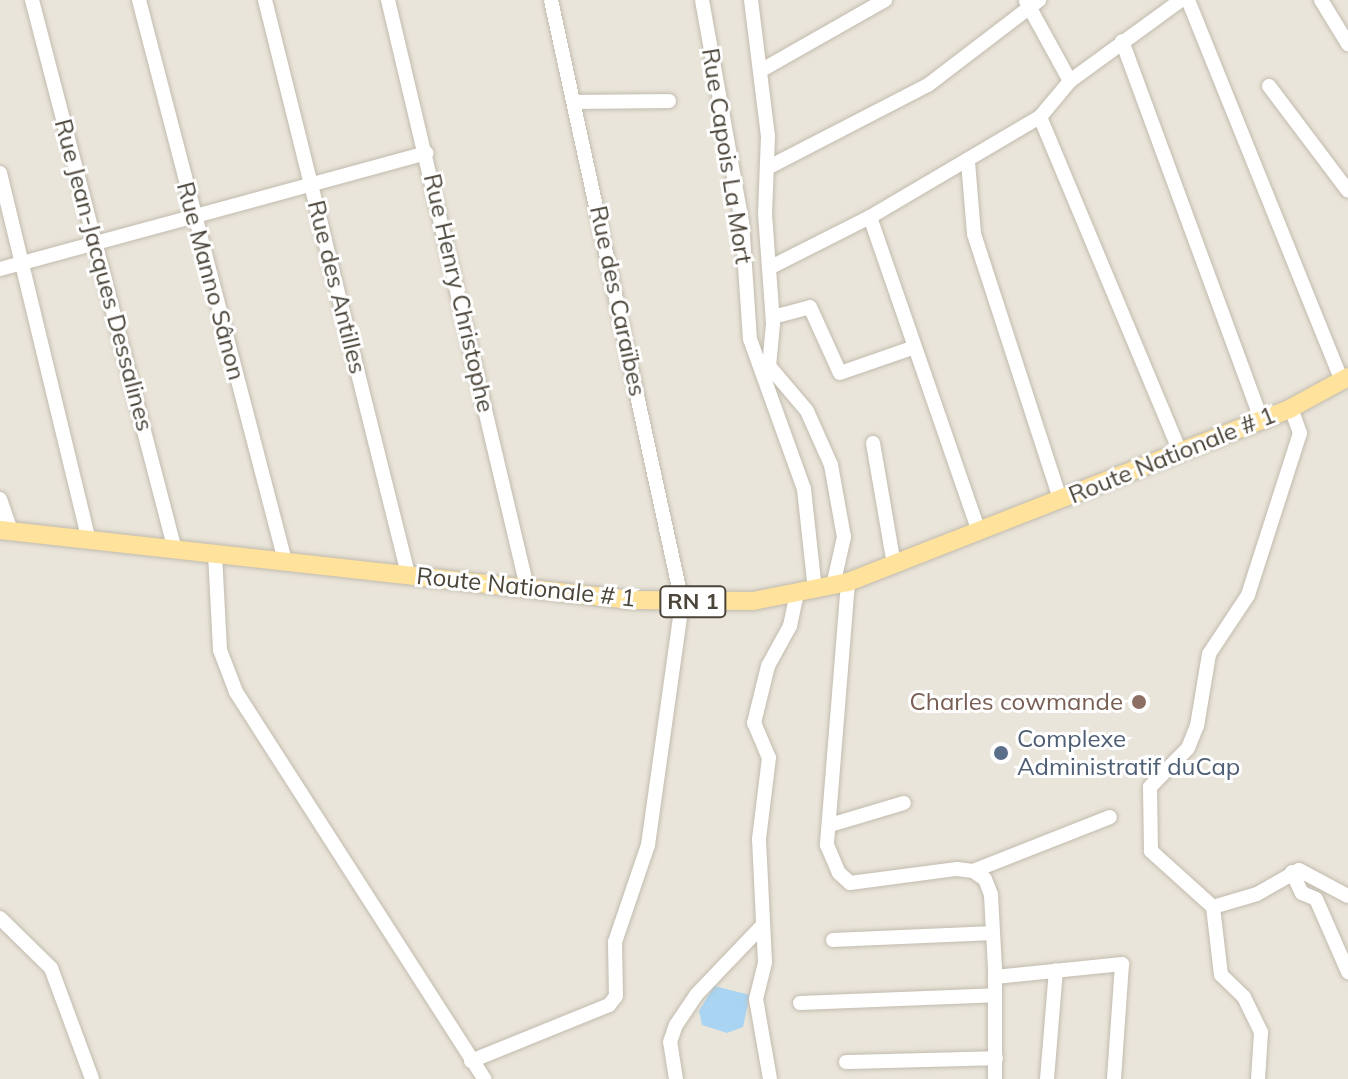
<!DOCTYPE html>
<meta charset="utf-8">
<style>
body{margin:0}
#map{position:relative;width:1348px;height:1079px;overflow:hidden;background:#f6f3ec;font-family:Mulish,sans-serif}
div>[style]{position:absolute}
.residential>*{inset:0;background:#eae5da;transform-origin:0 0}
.water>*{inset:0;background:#a9d4f2}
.roads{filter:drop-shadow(0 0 2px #c2bbae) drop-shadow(0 0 2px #c2bbae)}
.minor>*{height:14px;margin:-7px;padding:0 7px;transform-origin:7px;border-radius:7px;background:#fff}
.major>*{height:18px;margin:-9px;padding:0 9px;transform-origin:9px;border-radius:9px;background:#ffe39c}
.dots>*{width:22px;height:22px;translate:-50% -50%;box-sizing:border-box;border:4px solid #fff;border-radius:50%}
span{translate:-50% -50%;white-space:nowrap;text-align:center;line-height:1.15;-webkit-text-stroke:6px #fff;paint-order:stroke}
.shield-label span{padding:2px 6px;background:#fff;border:2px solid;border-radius:6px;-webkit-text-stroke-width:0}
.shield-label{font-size:22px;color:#4b4439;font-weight:700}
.street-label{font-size:24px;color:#4b4439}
.education-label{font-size:24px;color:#785e54}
.right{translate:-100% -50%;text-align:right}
.service-label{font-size:24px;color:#4e5e75}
.left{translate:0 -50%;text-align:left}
</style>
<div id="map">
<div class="residential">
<i style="left:0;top:0;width:1348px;height:1079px"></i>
</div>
<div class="water">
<i style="clip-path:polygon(714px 986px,750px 995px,743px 1027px,727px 1033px,702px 1025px,699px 1011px)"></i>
</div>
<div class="roads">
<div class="minor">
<i style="left:32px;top:0;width:568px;rotate:75.43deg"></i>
<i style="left:139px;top:0;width:580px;rotate:75.41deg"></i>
<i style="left:265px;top:0;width:592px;rotate:76.01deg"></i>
<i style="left:388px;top:0;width:603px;rotate:76.68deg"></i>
<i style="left:702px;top:0;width:226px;rotate:79.8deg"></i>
<i style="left:742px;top:222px;width:117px;rotate:86.1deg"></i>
<i style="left:750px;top:339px;width:159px;rotate:70.2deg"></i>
<i style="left:804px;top:489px;width:102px;rotate:83.8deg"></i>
<i style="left:751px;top:0;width:137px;rotate:82.9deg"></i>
<i style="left:768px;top:136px;width:78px;rotate:92.2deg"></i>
<i style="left:765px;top:214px;width:110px;rotate:85.8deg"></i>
<i style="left:773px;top:324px;width:42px;rotate:95.4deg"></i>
<i style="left:769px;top:366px;width:59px;rotate:49.8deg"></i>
<i style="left:807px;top:411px;width:59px;rotate:66deg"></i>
<i style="left:831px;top:465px;width:73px;rotate:79.8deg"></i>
<i style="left:844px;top:537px;width:50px;rotate:102.7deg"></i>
<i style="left:1188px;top:0;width:412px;rotate:68deg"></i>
<i style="left:1321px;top:0;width:52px;rotate:58.5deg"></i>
<i style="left:1026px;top:1px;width:91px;rotate:61.2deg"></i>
<i style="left:1122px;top:41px;width:402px;rotate:69.8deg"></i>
<i style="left:760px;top:71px;width:144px;rotate:-29.6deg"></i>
<i style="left:1269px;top:86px;width:131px;rotate:53deg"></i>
<i style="left:574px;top:102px;width:95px;rotate:-0.6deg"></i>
<i style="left:1040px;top:117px;width:363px;rotate:67.3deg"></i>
<i style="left:968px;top:162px;width:72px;rotate:85.2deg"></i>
<i style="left:974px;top:234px;width:279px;rotate:72deg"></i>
<i style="left:769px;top:167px;width:179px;rotate:-27.3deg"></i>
<i style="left:928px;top:85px;width:140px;rotate:-37.4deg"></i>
<i style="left:0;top:173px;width:378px;rotate:76.4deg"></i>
<i style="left:870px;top:217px;width:332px;rotate:70.9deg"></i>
<i style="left:769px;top:268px;width:113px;rotate:-26.8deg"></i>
<i style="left:870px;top:217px;width:197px;rotate:-30.5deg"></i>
<i style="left:1040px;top:117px;width:47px;rotate:-50.2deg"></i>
<i style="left:1070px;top:81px;width:137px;rotate:-36.1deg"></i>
<i style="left:0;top:269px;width:442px;rotate:-15.2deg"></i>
<i style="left:773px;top:317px;width:38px;rotate:-15deg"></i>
<i style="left:810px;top:307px;width:72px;rotate:65.6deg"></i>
<i style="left:840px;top:373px;width:79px;rotate:-19.1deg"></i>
<i style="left:873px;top:443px;width:123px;rotate:80.2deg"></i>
<i style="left:0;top:499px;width:34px;rotate:71deg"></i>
<i style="left:215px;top:554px;width:96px;rotate:87deg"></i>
<i style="left:220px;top:650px;width:45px;rotate:69.1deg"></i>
<i style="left:236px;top:692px;width:460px;rotate:57.3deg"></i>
<i style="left:848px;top:582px;width:264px;rotate:94.6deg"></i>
<i style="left:827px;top:845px;width:30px;rotate:67deg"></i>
<i style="left:839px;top:873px;width:15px;rotate:42deg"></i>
<i style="left:850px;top:883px;width:108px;rotate:-7.5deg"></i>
<i style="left:957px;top:869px;width:16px;rotate:7deg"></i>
<i style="left:973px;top:871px;width:14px;rotate:34deg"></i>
<i style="left:985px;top:879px;width:17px;rotate:69deg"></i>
<i style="left:991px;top:895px;width:75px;rotate:86.9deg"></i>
<i style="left:995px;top:970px;width:109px;rotate:90deg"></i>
<i style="left:830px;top:825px;width:77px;rotate:-16.6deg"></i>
<i style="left:973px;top:871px;width:147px;rotate:-21.5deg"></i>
<i style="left:1292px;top:872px;width:23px;rotate:65deg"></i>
<i style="left:1302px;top:893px;width:15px;rotate:23deg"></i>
<i style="left:1316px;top:899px;width:80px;rotate:66.3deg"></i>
<i style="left:1213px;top:907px;width:46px;rotate:-16.5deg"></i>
<i style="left:1257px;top:894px;width:48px;rotate:-29.7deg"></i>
<i style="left:1299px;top:870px;width:55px;rotate:28deg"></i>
<i style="left:0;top:918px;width:71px;rotate:44.4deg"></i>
<i style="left:51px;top:968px;width:118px;rotate:69.7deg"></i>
<i style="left:833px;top:940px;width:160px;rotate:-2.5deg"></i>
<i style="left:995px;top:977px;width:128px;rotate:-5.8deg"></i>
<i style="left:1122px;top:964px;width:115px;rotate:94deg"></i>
<i style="left:800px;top:1003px;width:195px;rotate:-2.3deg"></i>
<i style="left:471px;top:1061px;width:149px;rotate:-22.1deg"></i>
<i style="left:609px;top:1005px;width:11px;rotate:-52deg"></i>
<i style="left:616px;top:996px;width:54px;rotate:-91.1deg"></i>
<i style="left:615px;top:942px;width:102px;rotate:-71.2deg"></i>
<i style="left:648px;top:845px;width:245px;rotate:-82deg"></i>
<i style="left:682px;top:602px;width:616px;rotate:-102.28deg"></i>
<i style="left:846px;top:1062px;width:150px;rotate:-1.5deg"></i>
<i style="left:676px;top:1079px;width:37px;rotate:-99deg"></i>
<i style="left:670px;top:1042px;width:18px;rotate:-71deg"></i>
<i style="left:676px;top:1025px;width:36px;rotate:-56deg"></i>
<i style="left:696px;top:995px;width:97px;rotate:-46.3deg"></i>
<i style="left:770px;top:1079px;width:81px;rotate:-99.9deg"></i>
<i style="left:756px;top:999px;width:38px;rotate:-76deg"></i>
<i style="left:765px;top:962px;width:123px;rotate:-92.8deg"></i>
<i style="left:759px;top:839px;width:82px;rotate:-83deg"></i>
<i style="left:769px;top:758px;width:38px;rotate:-113deg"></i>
<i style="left:754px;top:723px;width:59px;rotate:-76.2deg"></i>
<i style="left:768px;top:666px;width:46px;rotate:-61.2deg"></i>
<i style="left:790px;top:626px;width:34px;rotate:-78deg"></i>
<i style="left:1047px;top:1079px;width:109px;rotate:-85.3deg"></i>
<i style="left:1258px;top:1079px;width:47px;rotate:-86.3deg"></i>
<i style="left:1261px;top:1032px;width:39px;rotate:-116deg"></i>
<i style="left:1244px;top:997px;width:32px;rotate:-136deg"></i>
<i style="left:1221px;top:975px;width:68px;rotate:-96.7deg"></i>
<i style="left:1213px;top:907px;width:84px;rotate:-137.9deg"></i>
<i style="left:1151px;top:851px;width:64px;rotate:-90.9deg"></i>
<i style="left:1150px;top:787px;width:54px;rotate:-45.7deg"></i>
<i style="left:1188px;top:748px;width:24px;rotate:-68deg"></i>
<i style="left:1197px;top:726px;width:73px;rotate:-80.5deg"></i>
<i style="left:1209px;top:654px;width:71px;rotate:-56.5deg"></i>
<i style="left:1248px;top:595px;width:170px;rotate:-72.2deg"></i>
<i style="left:1300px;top:433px;width:27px;rotate:-110deg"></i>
</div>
<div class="major">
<i style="left:0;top:530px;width:635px;rotate:6.33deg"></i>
<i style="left:631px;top:600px;width:122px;rotate:0.5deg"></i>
<i style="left:753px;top:601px;width:97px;rotate:-11.3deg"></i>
<i style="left:848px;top:582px;width:476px;rotate:-21.4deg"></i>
<i style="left:1291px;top:408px;width:65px;rotate:-28.5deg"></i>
</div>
</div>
<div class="dots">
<i style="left:1139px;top:702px;background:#8d6e63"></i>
<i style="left:1001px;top:753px;background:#5c6f8a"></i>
</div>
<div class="shield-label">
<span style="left:693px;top:602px">RN 1</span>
</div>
<div class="street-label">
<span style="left:727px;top:156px;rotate:81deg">Rue Capois La Mort</span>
<span style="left:104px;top:275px;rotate:75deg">Rue Jean-Jacques Dessalines</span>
<span style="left:211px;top:281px;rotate:75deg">Rue Manno Sânon</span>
<span style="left:337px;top:287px;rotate:76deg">Rue des Antilles</span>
<span style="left:459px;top:293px;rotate:77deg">Rue Henry Christophe</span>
<span style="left:618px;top:301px;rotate:78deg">Rue des Caraïbes</span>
<span style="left:1172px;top:455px;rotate:-22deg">Route Nationale # 1</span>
<span style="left:526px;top:587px;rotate:6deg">Route Nationale # 1</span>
</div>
<div class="education-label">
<span class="right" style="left:1123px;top:702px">Charles cowmande</span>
</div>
<div class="service-label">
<span class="left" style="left:1017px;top:753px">Complexe<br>Administratif duCap</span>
</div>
</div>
